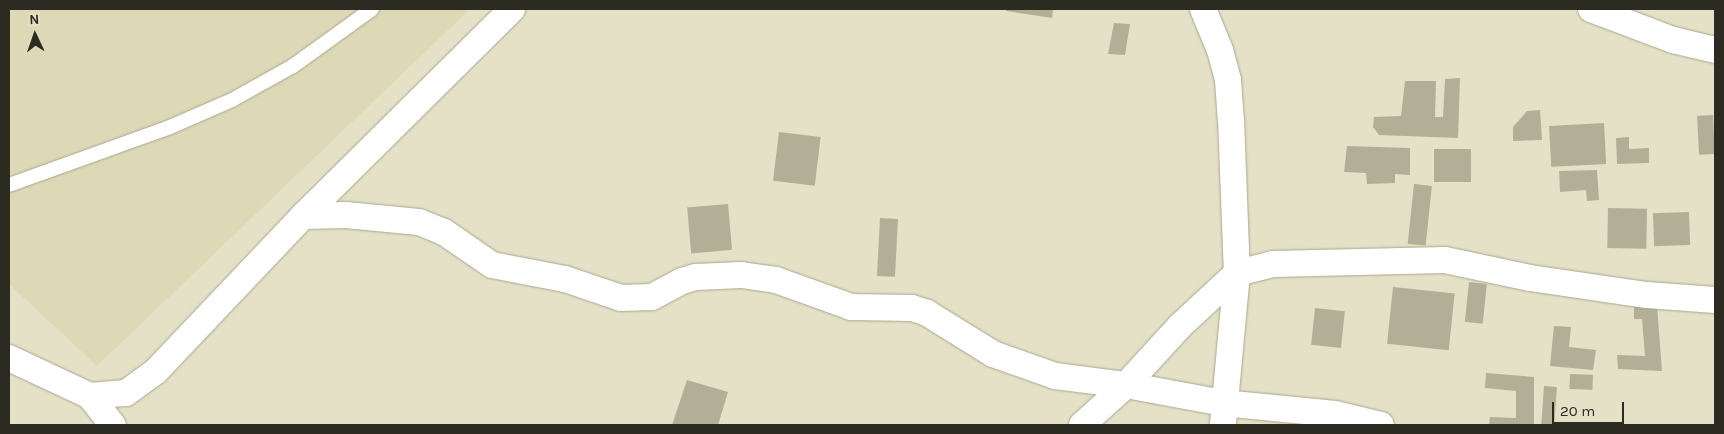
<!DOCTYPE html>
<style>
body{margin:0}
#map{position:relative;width:1724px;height:434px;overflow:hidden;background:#e4e1c7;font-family:Karla,sans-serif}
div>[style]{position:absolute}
.built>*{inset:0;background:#ddd9b7}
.building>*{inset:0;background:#b2af96;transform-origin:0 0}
.roads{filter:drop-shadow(0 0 1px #aaa78e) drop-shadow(0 0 1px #aaa78e)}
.lane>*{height:14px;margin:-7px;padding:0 7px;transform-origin:7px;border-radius:7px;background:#fff}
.street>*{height:26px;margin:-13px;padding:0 13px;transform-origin:13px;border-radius:13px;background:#fff}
span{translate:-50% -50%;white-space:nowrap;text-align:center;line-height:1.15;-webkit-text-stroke:5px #e4e1c7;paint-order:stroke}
.frame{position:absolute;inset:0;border:10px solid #2c2b21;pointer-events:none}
.north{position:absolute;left:10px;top:10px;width:50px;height:50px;-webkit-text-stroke:4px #e4e1c7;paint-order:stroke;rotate:357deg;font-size:14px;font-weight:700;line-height:20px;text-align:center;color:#2c2b21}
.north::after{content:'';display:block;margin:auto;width:18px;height:22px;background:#2c2b21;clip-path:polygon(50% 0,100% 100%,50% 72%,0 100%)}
.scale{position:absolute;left:1552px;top:402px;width:72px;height:22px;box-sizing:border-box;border:2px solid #2c2b21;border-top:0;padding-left:6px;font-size:15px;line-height:18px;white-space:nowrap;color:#2c2b21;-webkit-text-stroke:4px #e4e1c7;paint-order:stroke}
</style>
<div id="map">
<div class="built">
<i style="clip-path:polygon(9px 9px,470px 9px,97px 366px,9px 284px)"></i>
</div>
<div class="building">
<i style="clip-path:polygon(1006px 9px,1053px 9px,1052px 18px,1006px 11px)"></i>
<i style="clip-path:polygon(1114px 23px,1130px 24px,1125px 55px,1108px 54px)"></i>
<i style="clip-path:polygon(1460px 78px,1458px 138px,1379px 135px,1373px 127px,1374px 117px,1401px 116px,1405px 81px,1436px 81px,1435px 117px,1443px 117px,1445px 79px)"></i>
<i style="clip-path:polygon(1540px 110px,1542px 140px,1513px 141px,1513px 127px,1527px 111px)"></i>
<i style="left:1713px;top:115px;width:39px;height:16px;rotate:87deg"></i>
<i style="left:1604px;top:123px;width:41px;height:55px;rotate:87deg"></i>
<i style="left:779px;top:132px;width:42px;height:49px;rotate:7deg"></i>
<i style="clip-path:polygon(1629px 137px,1629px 149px,1649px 148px,1649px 163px,1617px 164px,1616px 138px)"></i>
<i style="clip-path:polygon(1347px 146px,1410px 148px,1410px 175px,1395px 174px,1395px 183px,1367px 184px,1366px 173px,1344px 172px)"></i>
<i style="left:1434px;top:149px;width:37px;height:33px"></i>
<i style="clip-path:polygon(1597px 170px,1599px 200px,1587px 201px,1586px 190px,1560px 192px,1559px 171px)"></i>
<i style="left:1414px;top:184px;width:18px;height:60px;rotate:6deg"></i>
<i style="left:728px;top:204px;width:46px;height:41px;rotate:85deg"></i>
<i style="left:1608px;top:208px;width:39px;height:40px;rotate:1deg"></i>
<i style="left:1689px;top:212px;width:33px;height:36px;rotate:88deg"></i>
<i style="left:880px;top:218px;width:18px;height:58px;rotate:3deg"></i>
<i style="left:1469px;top:282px;width:18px;height:40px;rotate:6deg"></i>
<i style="left:1393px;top:287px;width:62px;height:57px;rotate:6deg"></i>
<i style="clip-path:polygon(1657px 306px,1662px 371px,1618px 369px,1617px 355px,1645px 356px,1642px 319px,1634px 319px,1634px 307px)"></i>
<i style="left:1315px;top:308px;width:30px;height:37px;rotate:6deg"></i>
<i style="clip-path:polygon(1554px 326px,1571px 327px,1569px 347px,1596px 350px,1593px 370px,1550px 366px)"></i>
<i style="clip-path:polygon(1486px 373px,1534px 377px,1534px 425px,1489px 425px,1490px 417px,1516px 418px,1516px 391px,1485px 388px)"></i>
<i style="left:1570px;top:374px;width:23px;height:15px;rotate:2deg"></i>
<i style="clip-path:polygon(687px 380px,728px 392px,718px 425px,672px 425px)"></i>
<i style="left:1544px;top:386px;width:13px;height:39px;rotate:4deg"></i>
</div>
<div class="roads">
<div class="lane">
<i style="left:9px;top:185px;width:171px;rotate:-19.8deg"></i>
<i style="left:170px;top:127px;width:68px;rotate:-23.5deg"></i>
<i style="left:232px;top:100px;width:70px;rotate:-29.1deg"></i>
<i style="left:293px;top:66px;width:97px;rotate:-35.8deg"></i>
</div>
<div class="street">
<i style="left:1203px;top:9px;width:44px;rotate:67.5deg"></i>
<i style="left:1220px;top:50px;width:31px;rotate:75deg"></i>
<i style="left:1228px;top:80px;width:39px;rotate:86deg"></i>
<i style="left:1231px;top:119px;width:154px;rotate:87.8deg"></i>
<i style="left:1237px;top:273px;width:153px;rotate:95.3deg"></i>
<i style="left:1591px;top:9px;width:88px;rotate:20.7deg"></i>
<i style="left:1673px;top:40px;width:43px;rotate:13.4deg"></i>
<i style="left:303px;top:216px;width:43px;rotate:-1.3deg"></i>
<i style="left:346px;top:215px;width:73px;rotate:5.5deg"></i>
<i style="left:419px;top:222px;width:27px;rotate:22deg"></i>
<i style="left:444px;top:232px;width:58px;rotate:34.5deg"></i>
<i style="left:492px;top:265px;width:74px;rotate:10.9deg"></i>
<i style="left:565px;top:279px;width:59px;rotate:18.7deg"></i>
<i style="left:621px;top:298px;width:31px;rotate:-2deg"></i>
<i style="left:652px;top:297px;width:34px;rotate:-28deg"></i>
<i style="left:682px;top:281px;width:15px;rotate:-16deg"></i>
<i style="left:696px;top:277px;width:45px;rotate:-2.5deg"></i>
<i style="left:741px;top:275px;width:35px;rotate:8deg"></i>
<i style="left:776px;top:280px;width:80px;rotate:19.8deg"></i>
<i style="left:851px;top:307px;width:61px;rotate:0.9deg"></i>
<i style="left:912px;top:308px;width:16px;rotate:18deg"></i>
<i style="left:927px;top:313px;width:78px;rotate:31.8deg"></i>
<i style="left:993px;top:354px;width:66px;rotate:19.5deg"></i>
<i style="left:1055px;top:376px;width:72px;rotate:7.2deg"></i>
<i style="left:1126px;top:385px;width:99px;rotate:10.5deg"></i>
<i style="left:1223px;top:403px;width:113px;rotate:5.6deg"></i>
<i style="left:1335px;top:414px;width:47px;rotate:13.4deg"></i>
<i style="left:9px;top:358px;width:89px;rotate:25.1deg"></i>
<i style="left:90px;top:396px;width:36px;rotate:-5deg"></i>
<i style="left:126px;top:393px;width:37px;rotate:-36deg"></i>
<i style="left:156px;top:371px;width:214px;rotate:-46.5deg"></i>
<i style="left:303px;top:216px;width:294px;rotate:-44.7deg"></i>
<i style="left:90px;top:396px;width:37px;rotate:52deg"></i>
<i style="left:1082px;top:425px;width:59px;rotate:-42.3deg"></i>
<i style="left:1126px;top:385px;width:80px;rotate:-47.5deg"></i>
<i style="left:1180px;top:326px;width:78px;rotate:-42.9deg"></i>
<i style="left:1237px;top:273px;width:36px;rotate:-14deg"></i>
<i style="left:1272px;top:264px;width:173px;rotate:-1.3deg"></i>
<i style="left:1445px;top:260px;width:87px;rotate:12deg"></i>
<i style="left:1530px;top:278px;width:118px;rotate:8.3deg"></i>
<i style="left:1647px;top:295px;width:68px;rotate:4.2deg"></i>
</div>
</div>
<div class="frame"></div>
<div class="north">N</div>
<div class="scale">20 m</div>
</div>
